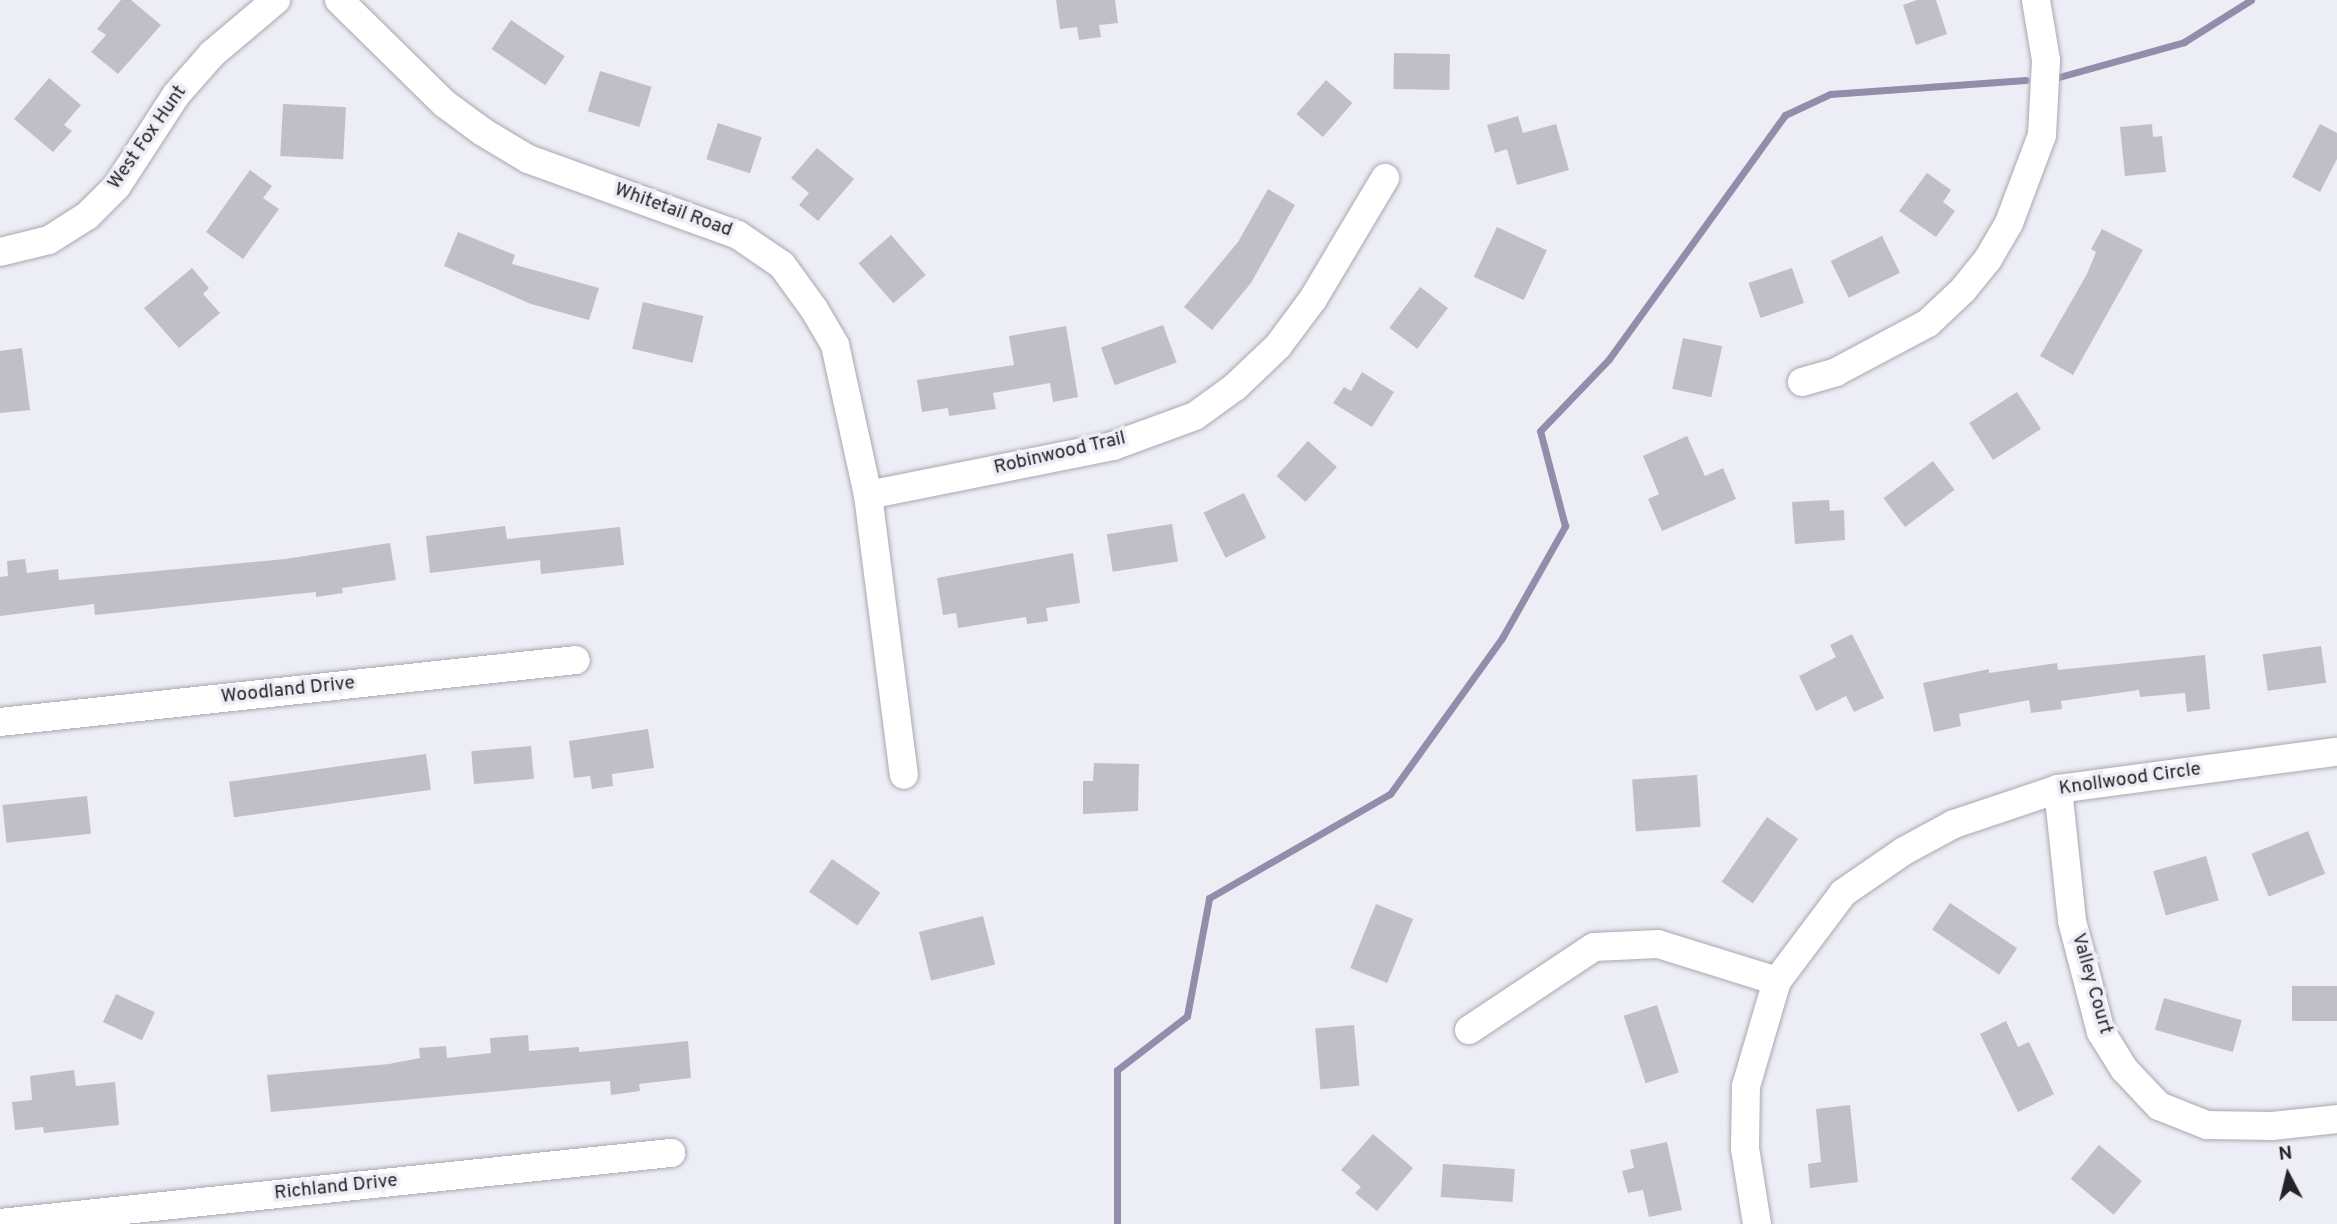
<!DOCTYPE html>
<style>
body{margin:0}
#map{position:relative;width:2337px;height:1224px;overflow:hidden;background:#ededf6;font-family:Overpass,sans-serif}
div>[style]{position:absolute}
.stream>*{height:7px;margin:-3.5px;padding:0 3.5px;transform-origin:3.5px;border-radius:3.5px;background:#918dab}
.building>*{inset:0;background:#c0bfc8;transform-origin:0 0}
.roads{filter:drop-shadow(0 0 2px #a8a8b0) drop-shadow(0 0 2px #a8a8b0)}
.minor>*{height:28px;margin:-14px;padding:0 14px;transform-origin:14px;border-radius:14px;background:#fff}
span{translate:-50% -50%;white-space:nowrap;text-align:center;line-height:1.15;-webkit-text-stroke:7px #ededf6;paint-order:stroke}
.street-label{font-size:19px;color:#242326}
.north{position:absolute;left:2253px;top:1140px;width:70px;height:70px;-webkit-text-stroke:5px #ededf6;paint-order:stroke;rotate:353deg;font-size:19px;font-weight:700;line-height:28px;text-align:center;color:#242326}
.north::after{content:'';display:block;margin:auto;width:24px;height:32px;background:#242326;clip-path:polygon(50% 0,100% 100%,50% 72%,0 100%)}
</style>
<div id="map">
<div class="stream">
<i style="left:2059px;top:77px;width:130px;rotate:-15.6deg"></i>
<i style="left:2184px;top:42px;width:79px;rotate:-32.1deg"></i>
<i style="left:1117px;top:1224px;width:154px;rotate:-90deg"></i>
<i style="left:1117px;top:1070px;width:88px;rotate:-37.6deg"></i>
<i style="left:1187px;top:1016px;width:120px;rotate:-79.4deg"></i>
<i style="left:1209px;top:898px;width:209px;rotate:-29.9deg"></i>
<i style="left:1390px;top:794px;width:192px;rotate:-54.3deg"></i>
<i style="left:1502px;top:638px;width:129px;rotate:-60.6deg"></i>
<i style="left:1565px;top:526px;width:98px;rotate:-104.7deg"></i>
<i style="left:1540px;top:431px;width:100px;rotate:-46.2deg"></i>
<i style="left:1609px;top:359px;width:301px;rotate:-54.2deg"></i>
<i style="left:1785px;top:115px;width:50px;rotate:-25deg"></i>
<i style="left:1830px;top:94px;width:196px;rotate:-4.1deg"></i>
</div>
<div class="building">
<i style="clip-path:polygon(121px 0,131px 0,161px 25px,118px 74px,91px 52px,106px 35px,97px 29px)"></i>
<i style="clip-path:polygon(1056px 0,1115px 0,1118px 23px,1099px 25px,1101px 37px,1079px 40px,1077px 27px,1060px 29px)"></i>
<i style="clip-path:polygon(1917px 0,1936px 0,1947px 34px,1916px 45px,1903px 5px)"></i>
<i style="left:511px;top:20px;width:65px;height:35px;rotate:34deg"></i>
<i style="left:1394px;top:53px;width:56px;height:36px;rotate:1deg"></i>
<i style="left:600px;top:71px;width:54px;height:42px;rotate:17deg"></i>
<i style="clip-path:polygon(49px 78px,81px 105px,64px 125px,72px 131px,53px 152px,14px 119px)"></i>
<i style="left:1326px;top:80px;width:35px;height:45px;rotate:41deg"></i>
<i style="left:283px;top:104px;width:63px;height:52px;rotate:3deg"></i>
<i style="clip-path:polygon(1518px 116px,1523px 133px,1556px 124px,1569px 170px,1517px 185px,1507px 149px,1495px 153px,1487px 125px)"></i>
<i style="left:718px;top:123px;width:46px;height:38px;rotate:18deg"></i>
<i style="clip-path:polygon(2152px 124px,2153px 137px,2162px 136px,2166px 172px,2125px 176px,2120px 127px)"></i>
<i style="clip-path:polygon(2320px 124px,2337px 133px,2337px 159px,2320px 192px,2292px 177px)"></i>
<i style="clip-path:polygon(817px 148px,854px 179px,818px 221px,799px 205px,809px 193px,791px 178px)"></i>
<i style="clip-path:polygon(250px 170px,272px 186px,263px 198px,279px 209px,243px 259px,206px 232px)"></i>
<i style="clip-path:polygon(1927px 173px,1951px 190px,1943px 202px,1955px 211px,1936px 237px,1899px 211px)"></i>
<i style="clip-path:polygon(1268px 189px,1295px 205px,1251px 283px,1212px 330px,1184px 307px,1238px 242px)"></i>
<i style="left:1497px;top:227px;width:55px;height:55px;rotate:25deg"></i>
<i style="clip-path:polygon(2102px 229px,2143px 250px,2073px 375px,2040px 356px,2087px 274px,2096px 252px,2091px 249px)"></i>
<i style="clip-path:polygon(458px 232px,515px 255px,512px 264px,599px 288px,589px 320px,531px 304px,444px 266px)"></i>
<i style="left:891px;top:235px;width:53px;height:43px;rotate:49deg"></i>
<i style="left:1882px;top:236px;width:41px;height:57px;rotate:64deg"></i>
<i style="clip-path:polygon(192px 268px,209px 288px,203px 294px,220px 313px,179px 348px,144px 308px)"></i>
<i style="left:1792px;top:268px;width:37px;height:46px;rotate:71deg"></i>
<i style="left:1420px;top:287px;width:35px;height:51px;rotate:37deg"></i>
<i style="left:643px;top:302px;width:62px;height:48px;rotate:13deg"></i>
<i style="left:1163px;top:325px;width:40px;height:66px;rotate:70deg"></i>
<i style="clip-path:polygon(1066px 326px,1078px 397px,1053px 402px,1050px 383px,993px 393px,996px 409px,949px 416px,948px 408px,922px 412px,917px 380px,1014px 365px,1009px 336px)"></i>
<i style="left:1683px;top:338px;width:40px;height:52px;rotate:12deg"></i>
<i style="clip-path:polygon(22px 348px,30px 410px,0 413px,0 351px)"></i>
<i style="clip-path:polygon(1362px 372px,1394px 392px,1372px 427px,1333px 403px,1344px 387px,1351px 391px)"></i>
<i style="left:2017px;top:392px;width:44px;height:57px;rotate:57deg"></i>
<i style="clip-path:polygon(1687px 436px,1705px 476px,1723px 468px,1736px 499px,1662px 531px,1648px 499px,1659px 494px,1643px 456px)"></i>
<i style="left:1308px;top:441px;width:39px;height:47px;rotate:42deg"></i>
<i style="left:1933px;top:461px;width:36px;height:62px;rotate:53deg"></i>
<i style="left:1244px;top:493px;width:50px;height:45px;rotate:64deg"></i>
<i style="clip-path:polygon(1829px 500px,1830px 511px,1844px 510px,1845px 540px,1795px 544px,1792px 502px)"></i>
<i style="left:1172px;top:524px;width:38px;height:66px;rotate:81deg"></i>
<i style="clip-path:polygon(505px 526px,507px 539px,620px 527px,624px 565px,541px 574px,540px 560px,430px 573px,426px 536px)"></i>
<i style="clip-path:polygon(390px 543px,396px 580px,342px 588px,343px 593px,316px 597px,316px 592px,95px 615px,94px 604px,0 616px,0 577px,8px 576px,7px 561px,25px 559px,27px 573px,58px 569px,59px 580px,285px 559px)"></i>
<i style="clip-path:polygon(1073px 553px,1080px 603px,1046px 608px,1048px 621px,1027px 624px,1026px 617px,958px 628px,956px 613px,943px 615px,937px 578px)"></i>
<i style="clip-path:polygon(1852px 634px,1884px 698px,1854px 712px,1846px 696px,1816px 711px,1799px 676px,1836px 657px,1830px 645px)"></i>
<i style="left:2321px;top:646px;width:37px;height:59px;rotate:82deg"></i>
<i style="clip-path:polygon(2205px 655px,2210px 709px,2187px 712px,2185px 693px,2140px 697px,2139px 690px,2061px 701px,2062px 709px,2031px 713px,2029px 700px,1959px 714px,1961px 726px,1934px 732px,1923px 683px,1989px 669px,1989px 673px,2057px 663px,2058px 670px)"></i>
<i style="clip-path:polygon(648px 729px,654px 768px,612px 774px,613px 786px,592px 789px,590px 776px,574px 778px,569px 741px)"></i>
<i style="left:531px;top:746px;width:33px;height:60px;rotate:85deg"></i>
<i style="left:426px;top:754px;width:36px;height:199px;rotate:82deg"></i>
<i style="clip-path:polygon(1094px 763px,1139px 764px,1138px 811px,1083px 814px,1083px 781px,1093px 781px)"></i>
<i style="left:1697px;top:775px;width:52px;height:65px;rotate:86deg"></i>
<i style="left:87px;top:796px;width:38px;height:85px;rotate:84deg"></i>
<i style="left:1767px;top:817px;width:38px;height:79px;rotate:35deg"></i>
<i style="left:2308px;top:831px;width:46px;height:61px;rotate:68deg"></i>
<i style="left:2206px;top:856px;width:46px;height:55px;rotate:74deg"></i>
<i style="left:832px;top:859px;width:59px;height:40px;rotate:35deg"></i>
<i style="left:1950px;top:903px;width:81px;height:32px;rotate:34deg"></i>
<i style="left:1376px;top:904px;width:40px;height:69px;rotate:22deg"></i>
<i style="left:983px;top:916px;width:50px;height:66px;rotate:76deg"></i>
<i style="left:2337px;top:986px;width:35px;height:45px;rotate:90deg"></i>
<i style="left:116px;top:994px;width:43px;height:31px;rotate:25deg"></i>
<i style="left:2164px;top:998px;width:81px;height:33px;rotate:16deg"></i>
<i style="left:1657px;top:1005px;width:71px;height:35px;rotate:72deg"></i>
<i style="clip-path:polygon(2006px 1021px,2018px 1047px,2029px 1042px,2054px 1094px,2018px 1112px,1980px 1034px)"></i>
<i style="left:1354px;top:1025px;width:61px;height:39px;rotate:85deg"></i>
<i style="clip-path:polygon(528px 1035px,529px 1051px,579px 1047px,579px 1052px,688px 1041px,691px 1078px,639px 1084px,640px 1091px,611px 1095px,610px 1081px,271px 1112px,267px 1075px,389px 1064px,420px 1058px,419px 1048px,446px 1046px,447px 1058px,491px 1053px,490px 1038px)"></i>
<i style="clip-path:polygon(74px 1070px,76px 1086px,115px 1082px,119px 1125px,44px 1133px,43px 1127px,15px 1130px,12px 1102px,32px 1100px,30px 1076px)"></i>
<i style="clip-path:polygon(1850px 1105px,1858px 1182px,1810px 1188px,1808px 1164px,1821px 1162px,1816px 1109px)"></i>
<i style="clip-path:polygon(1373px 1134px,1413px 1168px,1377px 1211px,1355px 1193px,1361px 1187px,1341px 1170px)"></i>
<i style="clip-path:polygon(1667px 1142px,1682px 1210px,1649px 1217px,1643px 1190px,1628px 1193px,1622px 1171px,1634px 1168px,1630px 1150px)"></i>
<i style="left:2099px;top:1145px;width:56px;height:44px;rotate:40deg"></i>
<i style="left:1443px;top:1164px;width:72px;height:33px;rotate:4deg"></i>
</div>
<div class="roads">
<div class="minor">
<i style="left:339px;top:0;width:148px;rotate:44.5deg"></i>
<i style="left:445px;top:104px;width:47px;rotate:36.4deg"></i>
<i style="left:483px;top:132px;width:52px;rotate:31deg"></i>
<i style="left:528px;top:159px;width:223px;rotate:19.9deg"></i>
<i style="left:738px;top:235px;width:53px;rotate:34.3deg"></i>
<i style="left:782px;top:265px;width:54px;rotate:54deg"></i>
<i style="left:814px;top:309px;width:42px;rotate:59.7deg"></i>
<i style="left:835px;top:345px;width:154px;rotate:77.6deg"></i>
<i style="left:868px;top:495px;width:282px;rotate:82.7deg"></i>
<i style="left:0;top:252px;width:50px;rotate:-13.8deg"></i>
<i style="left:49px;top:240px;width:45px;rotate:-32.3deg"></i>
<i style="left:87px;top:216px;width:42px;rotate:-45deg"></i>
<i style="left:117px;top:186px;width:108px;rotate:-57deg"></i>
<i style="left:176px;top:95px;width:55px;rotate:-48.7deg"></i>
<i style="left:212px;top:54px;width:84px;rotate:-40.2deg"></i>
<i style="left:1802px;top:382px;width:35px;rotate:-16deg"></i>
<i style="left:1836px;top:372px;width:104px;rotate:-28deg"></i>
<i style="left:1928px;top:323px;width:48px;rotate:-43.3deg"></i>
<i style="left:1963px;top:290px;width:40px;rotate:-51deg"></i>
<i style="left:1988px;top:259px;width:42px;rotate:-59.7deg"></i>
<i style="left:2009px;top:223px;width:94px;rotate:-69.4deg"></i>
<i style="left:2042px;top:135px;width:75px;rotate:-86.9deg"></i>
<i style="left:2046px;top:60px;width:61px;rotate:-99.5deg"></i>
<i style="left:868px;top:495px;width:250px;rotate:-11.3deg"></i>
<i style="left:1113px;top:446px;width:87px;rotate:-20.1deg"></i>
<i style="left:1195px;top:416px;width:49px;rotate:-35.9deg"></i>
<i style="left:1235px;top:387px;width:59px;rotate:-43.6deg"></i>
<i style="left:1278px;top:346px;width:59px;rotate:-53.3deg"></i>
<i style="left:1313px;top:299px;width:141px;rotate:-59.2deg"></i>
<i style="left:0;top:722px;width:579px;rotate:-6.14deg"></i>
<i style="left:2058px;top:789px;width:133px;rotate:83.9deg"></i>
<i style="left:2072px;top:921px;width:115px;rotate:75.4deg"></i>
<i style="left:2101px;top:1032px;width:44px;rotate:58.1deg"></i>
<i style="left:2124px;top:1069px;width:51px;rotate:46.6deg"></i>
<i style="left:2159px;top:1106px;width:52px;rotate:21.6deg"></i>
<i style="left:2207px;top:1125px;width:65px;rotate:0.9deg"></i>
<i style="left:2272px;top:1126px;width:65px;rotate:-6.1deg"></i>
<i style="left:1469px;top:1030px;width:150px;rotate:-33.6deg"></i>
<i style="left:1594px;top:947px;width:64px;rotate:-2.7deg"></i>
<i style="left:1658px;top:944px;width:125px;rotate:17.3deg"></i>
<i style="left:0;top:1223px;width:675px;rotate:-5.96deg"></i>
<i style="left:1757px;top:1224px;width:77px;rotate:-99deg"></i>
<i style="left:1745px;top:1148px;width:62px;rotate:-89.1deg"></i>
<i style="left:1746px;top:1086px;width:109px;rotate:-73.6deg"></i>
<i style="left:1777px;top:981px;width:110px;rotate:-53.1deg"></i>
<i style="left:1843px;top:893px;width:74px;rotate:-34.5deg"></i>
<i style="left:1904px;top:851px;width:57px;rotate:-28.4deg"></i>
<i style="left:1954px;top:824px;width:110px;rotate:-18.6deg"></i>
<i style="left:2058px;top:789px;width:281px;rotate:-7.6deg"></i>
</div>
</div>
<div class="street-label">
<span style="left:148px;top:138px;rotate:-55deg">West Fox Hunt</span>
<span style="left:673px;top:211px;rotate:20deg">Whitetail Road</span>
<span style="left:1060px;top:454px;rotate:-13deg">Robinwood Trail</span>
<span style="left:288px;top:691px;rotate:-6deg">Woodland Drive</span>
<span style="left:2130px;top:780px;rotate:-8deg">Knollwood Circle</span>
<span style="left:2091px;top:984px;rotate:74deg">Valley Court</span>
<span style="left:336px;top:1188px;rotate:-6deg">Richland Drive</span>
</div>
<div class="north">N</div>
</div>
